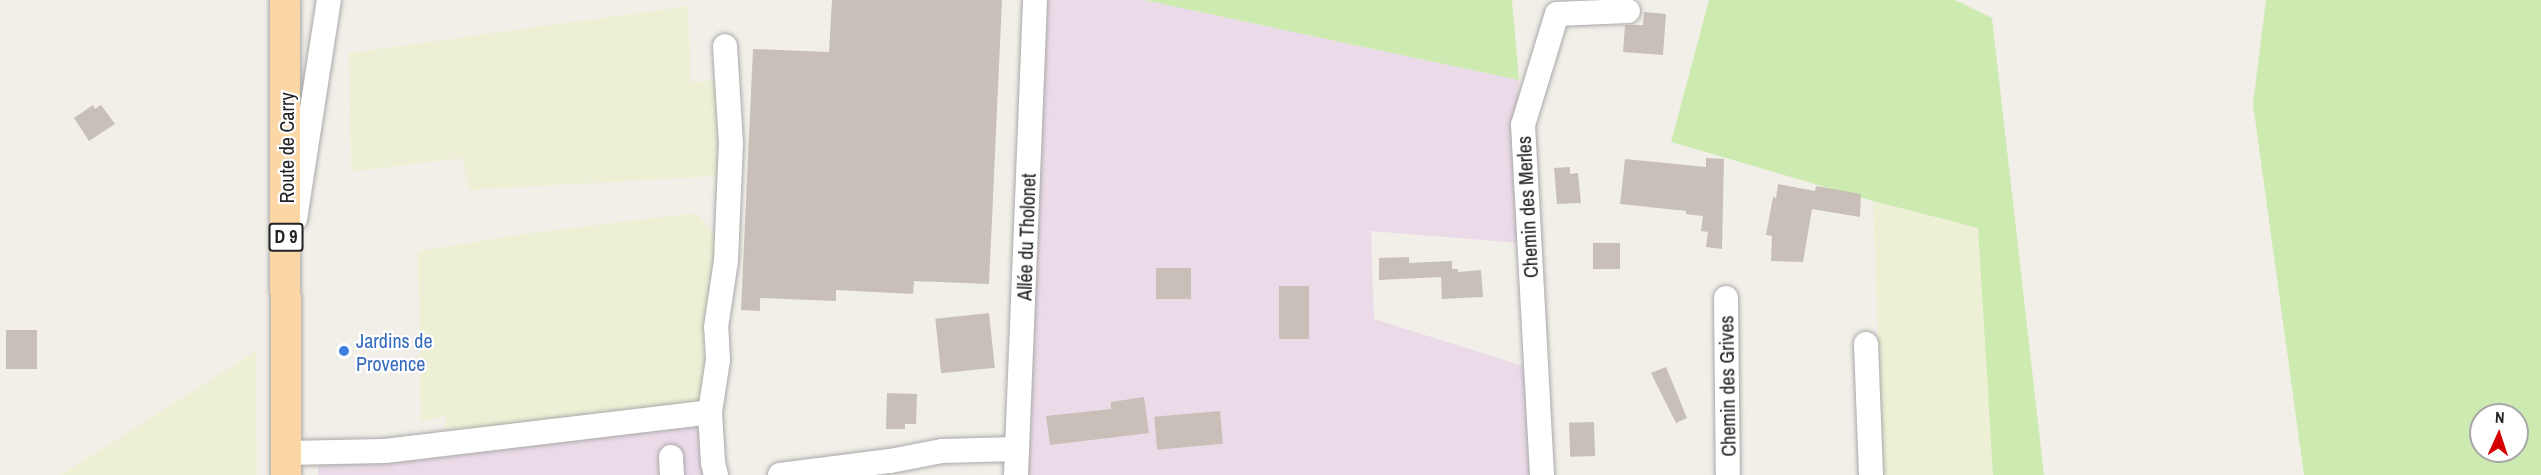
<!DOCTYPE html>
<meta charset="utf-8">
<style>
body{margin:0}
#map{position:relative;width:2541px;height:475px;overflow:hidden;background:#f2efe9;font-family:"Archivo Narrow",sans-serif}
div>[style]{position:absolute}
.industrial>*{inset:0;background:#ebdbe8}
.farmland>*{inset:0;background:#eef0d5}
.grass>*{inset:0;background:#cdebb0}
.building>*{inset:0;background:#c7bfb8;transform-origin:0 0}
.roads{filter:drop-shadow(0 0 2px #a9a9a9) drop-shadow(0 0 2px #a9a9a9)}
.minor>*{height:24px;margin:-12px;padding:0 12px;transform-origin:12px;border-radius:12px;background:#fff}
.major>*{height:30px;margin:-15px;padding:0 15px;transform-origin:15px;border-radius:15px;background:#fcd6a4}
.dots>*{width:16px;height:16px;translate:-50% -50%;box-sizing:border-box;border:3px solid #fff;border-radius:50%}
span{translate:-50% -50%;white-space:nowrap;text-align:center;line-height:1.15;-webkit-text-stroke:4.5px #fff;paint-order:stroke}
.shield-label span{padding:2px 4px;background:#fff;border:2px solid;border-radius:4px;-webkit-text-stroke-width:0}
.shield-label{font-size:18px;color:#222;font-weight:700}
.street-label{font-size:20px;color:#222}
.shop-label{font-size:20px;color:#366cbe}
.left{translate:0 -50%;text-align:left}
.north{position:absolute;left:2469px;top:403px;width:60px;height:60px;box-sizing:border-box;background:#fff;border:2px solid #a7a7a7;border-radius:50%;rotate:3deg;font-size:16px;font-weight:700;line-height:24px;text-align:center;color:#222}
.north::after{content:'';display:block;margin:auto;width:21px;height:27px;background:#d40000;clip-path:polygon(50% 0,100% 100%,50% 72%,0 100%)}
</style>
<div id="map">
<div class="industrial">
<i style="clip-path:polygon(1035px 0,1144px 0,1519px 80px,1519px 243px,1371px 231px,1374px 319px,1530px 368px,1536px 475px,1021px 475px)"></i>
<i style="clip-path:polygon(707px 421px,708px 475px,318px 475px,318px 465px)"></i>
</div>
<div class="farmland">
<i style="clip-path:polygon(688px 6px,691px 83px,717px 79px,720px 176px,469px 190px,462px 158px,351px 172px,349px 53px)"></i>
<i style="clip-path:polygon(1873px 201px,1978px 228px,1993px 475px,1883px 475px)"></i>
<i style="clip-path:polygon(696px 213px,721px 243px,700px 404px,547px 424px,445px 429px,446px 415px,421px 422px,418px 251px,530px 233px)"></i>
<i style="clip-path:polygon(256px 351px,257px 475px,61px 475px)"></i>
</div>
<div class="grass">
<i style="clip-path:polygon(1144px 0,1512px 0,1519px 80px)"></i>
<i style="clip-path:polygon(1709px 0,1955px 0,1992px 18px,2044px 475px,1993px 475px,1978px 228px,1873px 201px,1671px 142px)"></i>
<i style="clip-path:polygon(evenodd,2266px 0,2541px 0,2541px 475px,2304px 475px,2253px 104px,2266px 0,2481px 415px,2517px 415px,2517px 451px,2481px 451px,2481px 415px)"></i>
</div>
<div class="building">
<i style="clip-path:polygon(832px 0,1002px 0,989px 284px,914px 281px,913px 294px,836px 290px,836px 301px,760px 298px,760px 311px,741px 310px,753px 49px,829px 52px)"></i>
<i style="clip-path:polygon(1644px 12px,1666px 14px,1663px 55px,1623px 52px,1625px 25px,1643px 25px)"></i>
<i style="clip-path:polygon(93px 105px,95px 109px,101px 105px,115px 124px,89px 141px,74px 118px)"></i>
<i style="clip-path:polygon(1706px 158px,1724px 159px,1722px 249px,1706px 247px,1708px 232px,1701px 231px,1703px 216px,1686px 214px,1686px 211px,1620px 204px,1625px 159px,1706px 167px)"></i>
<i style="clip-path:polygon(1570px 167px,1570px 174px,1578px 173px,1581px 203px,1557px 204px,1554px 168px)"></i>
<i style="clip-path:polygon(1778px 184px,1815px 191px,1816px 186px,1861px 194px,1860px 217px,1812px 209px,1803px 262px,1771px 261px,1772px 236px,1766px 235px,1773px 197px,1776px 198px)"></i>
<i style="left:1593px;top:243px;width:27px;height:26px"></i>
<i style="clip-path:polygon(1409px 257px,1409px 263px,1452px 261px,1452px 269px,1458px 269px,1458px 272px,1481px 270px,1483px 297px,1442px 299px,1441px 277px,1379px 280px,1379px 258px)"></i>
<i style="left:1156px;top:268px;width:35px;height:31px"></i>
<i style="left:1309px;top:286px;width:53px;height:30px;rotate:90deg"></i>
<i style="left:989px;top:313px;width:55px;height:54px;rotate:84deg"></i>
<i style="left:37px;top:330px;width:39px;height:31px;rotate:90deg"></i>
<i style="clip-path:polygon(1666px 367px,1687px 418px,1676px 423px,1651px 373px)"></i>
<i style="clip-path:polygon(887px 393px,917px 394px,916px 424px,905px 424px,905px 429px,886px 429px)"></i>
<i style="clip-path:polygon(1144px 397px,1149px 433px,1050px 445px,1046px 416px,1111px 409px,1111px 402px)"></i>
<i style="left:1220px;top:411px;width:33px;height:66px;rotate:85deg"></i>
<i style="left:1594px;top:422px;width:34px;height:25px;rotate:88deg"></i>
</div>
<div class="roads">
<div class="minor">
<i style="left:295px;top:219px;width:222px;rotate:-81.2deg"></i>
<i style="left:1726px;top:298px;width:177px;rotate:89.4deg"></i>
<i style="left:1866px;top:344px;width:131px;rotate:87.8deg"></i>
<i style="left:710px;top:412px;width:53px;rotate:-81.3deg"></i>
<i style="left:718px;top:360px;width:33px;rotate:-93deg"></i>
<i style="left:716px;top:327px;width:67px;rotate:-81.4deg"></i>
<i style="left:726px;top:261px;width:117px;rotate:-87.6deg"></i>
<i style="left:731px;top:144px;width:98px;rotate:-93.5deg"></i>
<i style="left:286px;top:453px;width:99px;rotate:-1.2deg"></i>
<i style="left:385px;top:451px;width:327px;rotate:-6.8deg"></i>
<i style="left:710px;top:412px;width:51px;rotate:86.6deg"></i>
<i style="left:713px;top:463px;width:12px;rotate:76deg"></i>
<i style="left:671px;top:457px;width:18px;rotate:87deg"></i>
<i style="left:780px;top:475px;width:111px;rotate:-7.3deg"></i>
<i style="left:890px;top:461px;width:53px;rotate:-10.9deg"></i>
<i style="left:942px;top:451px;width:75px;rotate:-1.5deg"></i>
<i style="left:1016px;top:475px;width:475px;rotate:-87.7deg"></i>
<i style="left:1542px;top:475px;width:351px;rotate:-93.1deg"></i>
<i style="left:1523px;top:125px;width:116px;rotate:-73deg"></i>
<i style="left:1557px;top:14px;width:71px;rotate:-2.4deg"></i>
</div>
<div class="major">
<i style="left:285px;top:0;width:475px;rotate:89.9deg"></i>
</div>
</div>
<div class="dots">
<i style="left:344px;top:351px;background:#3f7fe0"></i>
</div>
<div class="shield-label">
<span style="left:286px;top:237px">D 9</span>
</div>
<div class="street-label">
<span style="left:286px;top:148px;rotate:-90deg">Route de Carry</span>
<span style="left:1527px;top:207px;rotate:-93deg">Chemin des Merles</span>
<span style="left:1026px;top:237px;rotate:-88deg">Allée du Tholonet</span>
<span style="left:1727px;top:386px;rotate:-91deg">Chemin des Grives</span>
</div>
<div class="shop-label">
<span class="left" style="left:356px;top:352px">Jardins de<br>Provence</span>
</div>
<div class="north">N</div>
</div>
